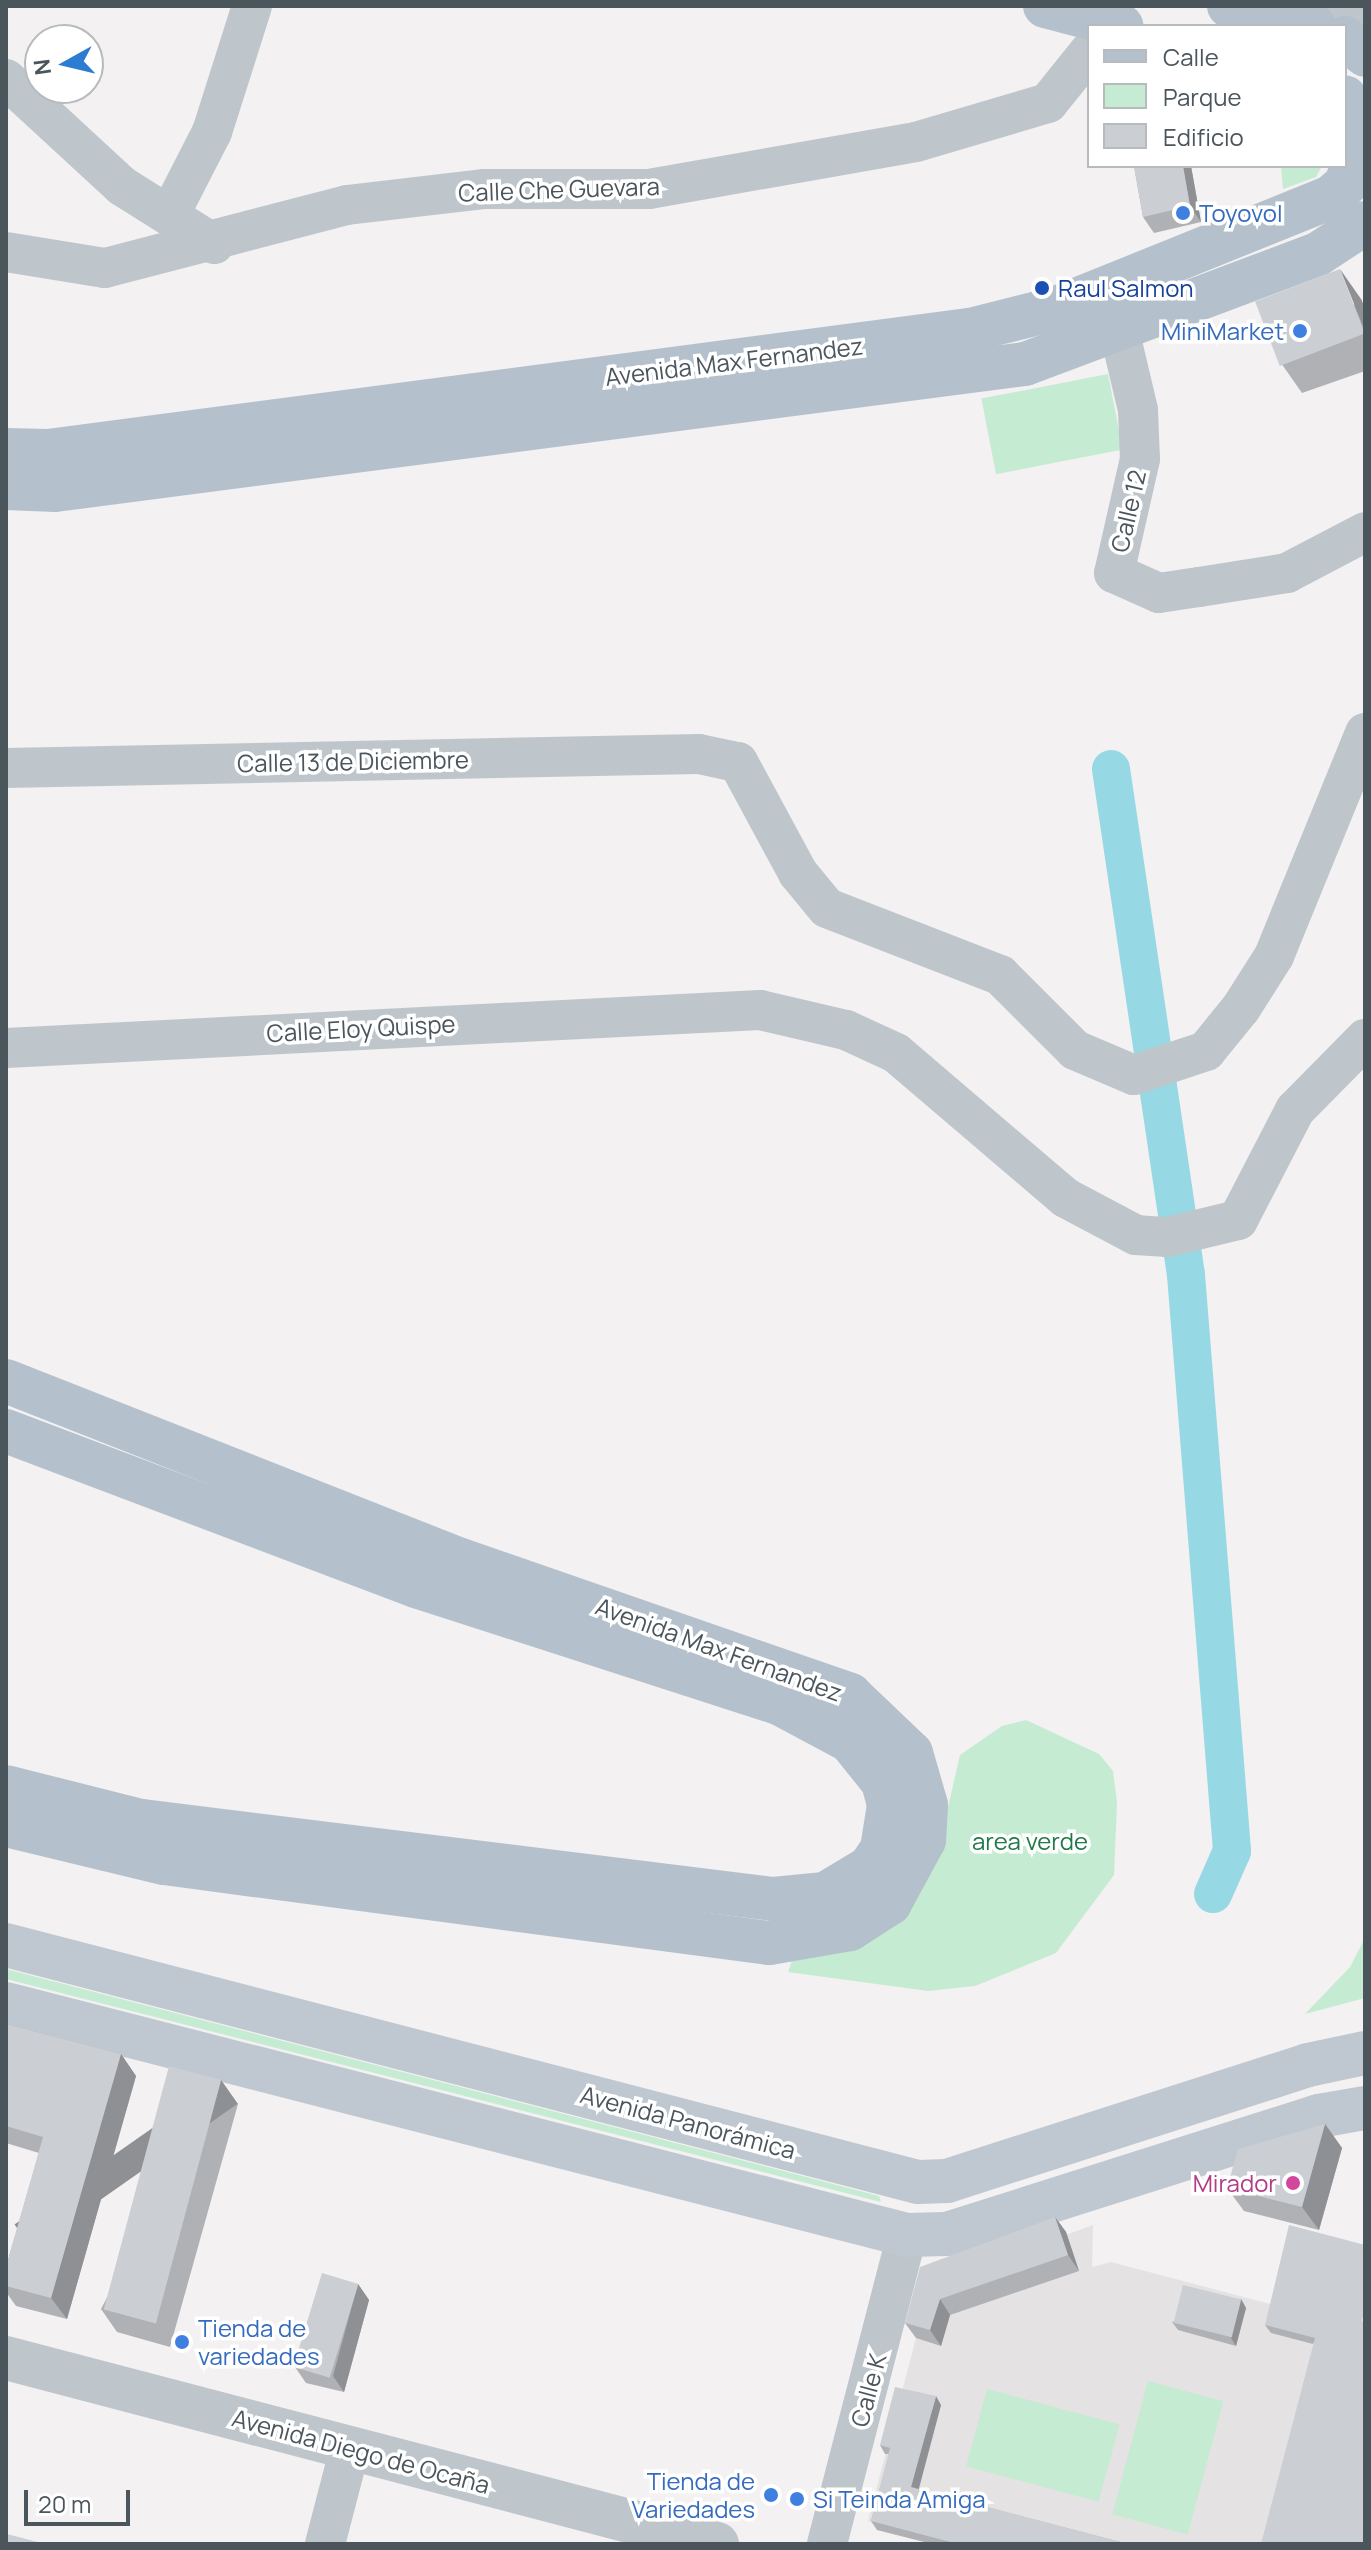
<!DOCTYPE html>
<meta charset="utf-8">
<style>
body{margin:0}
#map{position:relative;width:1371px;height:2550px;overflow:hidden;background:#f3f1f1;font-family:Manrope,sans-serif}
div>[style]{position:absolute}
.education>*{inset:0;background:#e4e2e2}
.green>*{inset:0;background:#c5ebd2;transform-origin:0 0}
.canal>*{height:38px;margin:-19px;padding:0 19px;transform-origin:19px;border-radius:19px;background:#96d8e4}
.minor>*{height:40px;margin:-20px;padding:0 20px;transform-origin:20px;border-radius:20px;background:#bec6cc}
.tertiary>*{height:44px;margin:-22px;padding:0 22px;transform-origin:22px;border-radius:22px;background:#bec6cc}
.secondary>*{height:44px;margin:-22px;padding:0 22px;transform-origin:22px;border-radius:22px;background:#bfc8d0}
.primary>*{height:44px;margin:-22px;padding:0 22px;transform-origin:22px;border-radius:22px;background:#b4c1cc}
.wall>*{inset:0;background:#afb1b5}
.shaded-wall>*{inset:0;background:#8e9094;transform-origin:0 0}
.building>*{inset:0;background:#cbced3;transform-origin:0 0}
.dots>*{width:22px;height:22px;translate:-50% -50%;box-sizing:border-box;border:4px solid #fff;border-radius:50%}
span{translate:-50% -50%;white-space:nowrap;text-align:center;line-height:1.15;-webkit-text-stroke:7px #fff;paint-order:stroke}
.street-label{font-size:24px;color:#4b555c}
.shop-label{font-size:24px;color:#366cbe}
.left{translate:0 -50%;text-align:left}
.right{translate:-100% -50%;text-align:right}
.transit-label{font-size:24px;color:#164399}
.park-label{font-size:24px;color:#217848}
.hotel-label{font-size:24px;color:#b23c85}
.frame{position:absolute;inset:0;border:8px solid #4b555c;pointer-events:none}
.legend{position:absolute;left:1087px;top:24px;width:260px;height:144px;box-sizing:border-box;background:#fff;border:2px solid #b7bbbe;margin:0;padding:10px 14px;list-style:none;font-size:24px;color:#4b555c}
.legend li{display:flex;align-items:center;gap:16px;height:40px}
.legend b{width:40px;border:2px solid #b7bbbe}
.north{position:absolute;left:24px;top:24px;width:80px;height:80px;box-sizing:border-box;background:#fff;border:2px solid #b7bbbe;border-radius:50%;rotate:262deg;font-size:22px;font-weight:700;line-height:32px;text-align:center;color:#4b555c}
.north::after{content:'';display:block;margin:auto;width:28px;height:36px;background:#2c7dd2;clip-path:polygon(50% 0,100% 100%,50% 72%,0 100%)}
.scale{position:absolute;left:24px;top:2490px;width:106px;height:36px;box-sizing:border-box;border:4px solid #4b555c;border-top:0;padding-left:10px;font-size:24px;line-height:28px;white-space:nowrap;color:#4b555c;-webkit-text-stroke:6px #fff;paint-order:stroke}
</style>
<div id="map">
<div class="education">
<i style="clip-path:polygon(1093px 2225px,1092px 2267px,1111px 2262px,1365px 2329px,1365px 2544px,932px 2544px,868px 2521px,930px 2285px)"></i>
</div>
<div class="green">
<i style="clip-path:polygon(1281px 166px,1322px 166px,1316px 177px,1283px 189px)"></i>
<i style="left:1108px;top:374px;width:77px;height:129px;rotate:79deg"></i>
<i style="clip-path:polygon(1026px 1720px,1099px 1754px,1113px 1771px,1117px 1802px,1114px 1875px,1056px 1953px,975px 1986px,928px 1991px,788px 1972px,799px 1941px,946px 1816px,960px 1755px,1002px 1726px)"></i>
<i style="clip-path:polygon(1365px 1938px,1365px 1998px,1305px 2014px,1350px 1967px)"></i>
<i style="clip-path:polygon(6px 1969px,879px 2196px,881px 2202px,6px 1979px)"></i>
<i style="left:1148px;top:2381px;width:78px;height:138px;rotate:15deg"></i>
<i style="left:987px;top:2389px;width:137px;height:80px;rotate:15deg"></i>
</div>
<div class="canal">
<i style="left:1111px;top:769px;width:512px;rotate:81.57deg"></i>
<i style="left:1186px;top:1275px;width:578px;rotate:85.43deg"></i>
<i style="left:1232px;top:1851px;width:47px;rotate:113.8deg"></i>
</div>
<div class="minor">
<i style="left:1341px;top:26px;width:22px;rotate:-66deg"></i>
<i style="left:6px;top:79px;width:158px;rotate:42.7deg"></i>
<i style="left:122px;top:186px;width:109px;rotate:32.2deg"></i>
<i style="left:171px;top:212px;width:90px;rotate:-62.9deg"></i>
<i style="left:212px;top:132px;width:132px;rotate:-72.4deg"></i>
<i style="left:6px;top:252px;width:100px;rotate:9.2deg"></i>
<i style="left:105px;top:268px;width:250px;rotate:-14.6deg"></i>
<i style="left:347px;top:205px;width:137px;rotate:-6.7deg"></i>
<i style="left:483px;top:189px;width:166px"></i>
<i style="left:649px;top:189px;width:271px;rotate:-10deg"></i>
<i style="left:916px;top:142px;width:138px;rotate:-16.5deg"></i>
<i style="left:1048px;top:103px;width:65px;rotate:-51.2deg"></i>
<i style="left:1112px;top:300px;width:113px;rotate:76.7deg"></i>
<i style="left:1138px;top:410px;width:49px;rotate:87.7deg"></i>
<i style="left:1140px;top:459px;width:117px;rotate:102.8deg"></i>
<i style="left:1114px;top:573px;width:49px;rotate:24deg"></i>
<i style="left:1159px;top:593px;width:40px;rotate:-8.5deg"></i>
<i style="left:1199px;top:587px;width:89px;rotate:-9deg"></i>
<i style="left:1287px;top:573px;width:88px;rotate:-27.7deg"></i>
<i style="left:6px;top:768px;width:693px;rotate:-1.16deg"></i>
<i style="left:699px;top:754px;width:40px;rotate:12deg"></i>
<i style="left:738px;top:762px;width:126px;rotate:61.6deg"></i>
<i style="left:798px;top:873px;width:45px;rotate:50.4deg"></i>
<i style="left:827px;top:908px;width:186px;rotate:21.2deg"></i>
<i style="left:1000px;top:975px;width:106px;rotate:45deg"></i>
<i style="left:1075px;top:1050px;width:64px;rotate:23deg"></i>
<i style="left:1134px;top:1075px;width:76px;rotate:-18.4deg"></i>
<i style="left:1206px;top:1051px;width:55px;rotate:-50.9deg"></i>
<i style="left:1241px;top:1008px;width:62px;rotate:-57.6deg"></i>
<i style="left:1274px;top:956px;width:241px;rotate:-67.8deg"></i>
<i style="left:6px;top:1048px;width:755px;rotate:-2.89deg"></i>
<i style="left:760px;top:1010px;width:88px;rotate:13.1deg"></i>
<i style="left:846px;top:1030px;width:55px;rotate:24.7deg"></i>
<i style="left:896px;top:1053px;width:223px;rotate:40.5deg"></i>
<i style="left:1066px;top:1198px;width:79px;rotate:27.9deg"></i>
<i style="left:1136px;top:1235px;width:31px;rotate:4deg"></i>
<i style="left:1167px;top:1237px;width:73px;rotate:-13.5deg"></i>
<i style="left:1238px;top:1220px;width:124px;rotate:-62.6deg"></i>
<i style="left:1295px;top:1110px;width:100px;rotate:-45.4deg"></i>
<i style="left:325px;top:2544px;width:99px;rotate:-75.4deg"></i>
<i style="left:827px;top:2544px;width:319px;rotate:-75.5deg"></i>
</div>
<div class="tertiary">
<i style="left:6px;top:2358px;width:735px;rotate:14.66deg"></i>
</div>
<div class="secondary">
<i style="left:6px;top:1945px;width:942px;rotate:14.57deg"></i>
<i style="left:918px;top:2182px;width:29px;rotate:-2deg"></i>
<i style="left:947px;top:2181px;width:379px;rotate:-17.8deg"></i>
<i style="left:1308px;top:2065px;width:58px;rotate:-11.9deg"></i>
<i style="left:6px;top:2004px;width:930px;rotate:14.38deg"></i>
<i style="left:907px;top:2235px;width:40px;rotate:-1.4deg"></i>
<i style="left:947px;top:2234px;width:390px;rotate:-17.6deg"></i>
<i style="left:1319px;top:2116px;width:47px;rotate:-9.9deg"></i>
</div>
<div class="primary">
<i style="left:1045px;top:6px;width:79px;rotate:14.7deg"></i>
<i style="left:1229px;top:6px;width:87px;rotate:13.2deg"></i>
<i style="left:1345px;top:38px;width:26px;rotate:40deg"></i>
<i style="left:6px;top:450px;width:42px;rotate:1.4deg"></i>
<i style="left:48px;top:451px;width:930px;rotate:-7.48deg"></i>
<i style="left:970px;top:330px;width:87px;rotate:-14deg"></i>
<i style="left:1054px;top:309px;width:299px;rotate:-22deg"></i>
<i style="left:1331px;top:197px;width:20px;rotate:-41deg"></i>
<i style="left:1346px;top:184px;width:34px;rotate:-71deg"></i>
<i style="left:1357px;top:152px;width:56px;rotate:-102.3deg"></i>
<i style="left:6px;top:488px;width:49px;rotate:2.3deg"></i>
<i style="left:55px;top:490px;width:978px;rotate:-7.4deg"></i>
<i style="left:1025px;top:364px;width:313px;rotate:-20.6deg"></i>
<i style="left:1318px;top:254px;width:56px;rotate:-33.4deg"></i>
<i style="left:6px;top:1381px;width:489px;rotate:21.5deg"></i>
<i style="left:461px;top:1560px;width:412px;rotate:19.1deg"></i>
<i style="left:850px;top:1695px;width:84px;rotate:43.6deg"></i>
<i style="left:911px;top:1753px;width:54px;rotate:73.9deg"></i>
<i style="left:926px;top:1805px;width:35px;rotate:93deg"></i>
<i style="left:924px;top:1840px;width:72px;rotate:118.4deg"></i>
<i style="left:890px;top:1903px;width:48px;rotate:147deg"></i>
<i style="left:850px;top:1929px;width:82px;rotate:170.2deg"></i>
<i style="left:769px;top:1943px;width:610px;rotate:-172.47deg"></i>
<i style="left:164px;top:1863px;width:163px;rotate:-166.5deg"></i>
<i style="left:6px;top:1431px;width:438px;rotate:20.7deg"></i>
<i style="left:416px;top:1586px;width:384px;rotate:17.9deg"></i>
<i style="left:781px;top:1704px;width:78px;rotate:28.2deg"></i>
<i style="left:850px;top:1741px;width:53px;rotate:51.2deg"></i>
<i style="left:883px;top:1782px;width:24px;rotate:75deg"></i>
<i style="left:889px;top:1805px;width:45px;rotate:99deg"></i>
<i style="left:882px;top:1849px;width:22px;rotate:124deg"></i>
<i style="left:870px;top:1867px;width:52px;rotate:149deg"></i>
<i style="left:825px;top:1894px;width:52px;rotate:174.5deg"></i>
<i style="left:773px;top:1899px;width:637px;rotate:-172.96deg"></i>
<i style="left:141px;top:1821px;width:139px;rotate:-165.9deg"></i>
</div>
<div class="wall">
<i style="clip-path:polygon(1134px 166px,1191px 166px,1201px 222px,1154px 233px,1143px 217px)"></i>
<i style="clip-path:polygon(1361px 299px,1365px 308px,1365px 371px,1302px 393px,1281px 363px)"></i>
<i style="clip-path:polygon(6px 2024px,121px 2054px,136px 2076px,67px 2319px,16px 2306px,6px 2292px,6px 2267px,39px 2153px,6px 2143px)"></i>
<i style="clip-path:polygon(221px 2080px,238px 2104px,170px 2347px,117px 2332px,101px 2309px)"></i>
<i style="clip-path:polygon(1325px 2124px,1342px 2148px,1319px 2230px,1244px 2211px,1227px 2188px)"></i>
<i style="clip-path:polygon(1055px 2217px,1066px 2232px,1079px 2271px,950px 2315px,941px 2346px,916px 2338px,905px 2323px)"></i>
<i style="clip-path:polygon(1365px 2245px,1313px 2344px,1271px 2333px,1265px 2325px)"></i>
<i style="clip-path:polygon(358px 2284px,369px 2300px,344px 2392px,306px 2383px,295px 2367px)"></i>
<i style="clip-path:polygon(1241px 2299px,1246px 2308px,1236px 2346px,1178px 2330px,1172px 2322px)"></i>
<i style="clip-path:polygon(941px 2405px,918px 2489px,1128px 2544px,932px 2544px,877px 2530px,871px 2521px,889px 2454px,885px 2454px,880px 2445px)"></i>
</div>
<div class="shaded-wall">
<i style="clip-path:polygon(1183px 166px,1191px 166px,1201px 222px,1190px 206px)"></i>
<i style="clip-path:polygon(1340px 269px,1361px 299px,1365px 308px,1365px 331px)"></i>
<i style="clip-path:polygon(121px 2054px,136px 2076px,67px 2319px,51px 2298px)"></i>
<i style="left:221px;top:2080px;width:29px;height:252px;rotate:55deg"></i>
<i style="clip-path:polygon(1325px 2124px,1342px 2148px,1319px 2230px,1302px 2207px)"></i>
<i style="clip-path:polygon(1055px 2217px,1066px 2232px,1079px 2271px,1068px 2255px)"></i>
<i style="clip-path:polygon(358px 2284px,369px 2300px,344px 2392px,333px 2376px)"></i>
<i style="clip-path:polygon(940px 2299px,950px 2315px,941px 2346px,930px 2330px)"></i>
<i style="clip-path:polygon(1241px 2299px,1246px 2308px,1236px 2346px,1231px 2338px)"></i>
<i style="clip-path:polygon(936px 2396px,941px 2405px,917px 2496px,911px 2487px)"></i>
</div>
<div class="building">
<i style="clip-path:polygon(1134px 166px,1183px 166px,1190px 206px,1143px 217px)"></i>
<i style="left:1340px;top:269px;width:69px;height:91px;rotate:69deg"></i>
<i style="clip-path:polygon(6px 2024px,121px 2054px,51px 2298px,6px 2286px,6px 2267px,43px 2137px,6px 2126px)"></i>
<i style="left:169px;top:2066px;width:54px;height:252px;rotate:15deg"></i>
<i style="clip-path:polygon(1325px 2124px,1302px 2207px,1227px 2188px,1238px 2149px)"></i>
<i style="clip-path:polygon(1055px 2217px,1068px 2255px,940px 2299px,930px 2330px,905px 2323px,920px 2267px)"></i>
<i style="clip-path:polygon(1289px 2225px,1365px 2245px,1365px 2309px,1362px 2321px,1365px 2322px,1365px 2544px,1261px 2544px,1315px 2338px,1265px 2325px)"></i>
<i style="left:322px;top:2273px;width:38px;height:98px;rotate:17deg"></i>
<i style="left:1183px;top:2285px;width:60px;height:39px;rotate:14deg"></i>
<i style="clip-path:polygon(895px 2387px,936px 2396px,911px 2487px,1128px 2544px,958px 2544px,871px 2521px,890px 2448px,880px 2445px)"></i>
<i style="clip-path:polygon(7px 2534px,45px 2544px,6px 2544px)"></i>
</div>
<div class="dots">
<i style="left:1183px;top:213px;background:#3f7fe0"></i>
<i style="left:1042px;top:288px;background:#1a4fb4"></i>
<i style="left:1300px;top:331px;background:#3f7fe0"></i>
<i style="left:1293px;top:2183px;background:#d1479c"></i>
<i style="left:182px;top:2342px;background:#3f7fe0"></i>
<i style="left:771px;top:2495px;background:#3f7fe0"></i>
<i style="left:797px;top:2499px;background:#3f7fe0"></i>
</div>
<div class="street-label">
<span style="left:559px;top:189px;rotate:-2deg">Calle Che Guevara</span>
<span style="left:734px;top:361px;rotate:-7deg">Avenida Max Fernandez</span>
<span style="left:1128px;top:511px;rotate:-77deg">Calle 12</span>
<span style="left:353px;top:761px;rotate:-1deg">Calle 13 de Diciembre</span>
<span style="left:361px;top:1028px;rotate:-3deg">Calle Eloy Quispe</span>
<span style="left:719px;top:1649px;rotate:20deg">Avenida Max Fernandez</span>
<span style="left:688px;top:2122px;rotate:15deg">Avenida Panorámica</span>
<span style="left:868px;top:2390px;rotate:-75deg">Calle K</span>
<span style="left:361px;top:2451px;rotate:15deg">Avenida Diego de Ocaña</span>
</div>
<div class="shop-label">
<span class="left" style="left:1199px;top:213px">Toyovol</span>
<span class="right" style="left:1284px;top:331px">MiniMarket</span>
<span class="left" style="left:198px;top:2342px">Tienda de<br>variedades</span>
<span class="right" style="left:755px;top:2495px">Tienda de<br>Variedades</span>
<span class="left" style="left:813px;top:2499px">Si Teinda Amiga</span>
</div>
<div class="transit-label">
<span class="left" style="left:1058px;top:288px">Raul Salmon</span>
</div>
<div class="park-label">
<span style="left:1030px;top:1841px">area verde</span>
</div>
<div class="hotel-label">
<span class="right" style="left:1277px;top:2183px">Mirador</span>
</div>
<div class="frame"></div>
<ul class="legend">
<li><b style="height:10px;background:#b4c1cc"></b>Calle</li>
<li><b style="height:22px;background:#c5ebd2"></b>Parque</li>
<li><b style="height:22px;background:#cbced3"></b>Edificio</li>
</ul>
<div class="north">N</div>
<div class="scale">20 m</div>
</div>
